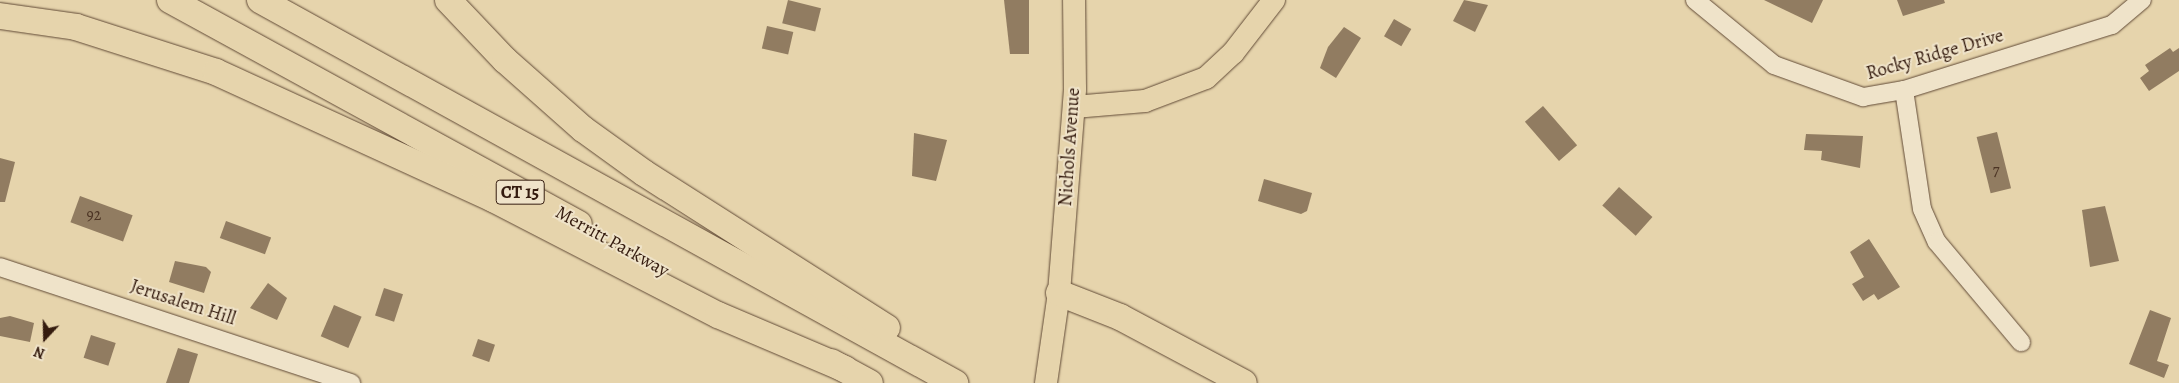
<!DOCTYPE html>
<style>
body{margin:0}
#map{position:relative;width:2179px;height:383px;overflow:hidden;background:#e6d4ac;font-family:Alegreya,serif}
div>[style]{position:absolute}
.building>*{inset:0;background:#917c61;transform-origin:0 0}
.roads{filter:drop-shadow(0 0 1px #614a36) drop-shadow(0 0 1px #614a36)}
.minor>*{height:18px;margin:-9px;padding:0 9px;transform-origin:9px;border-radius:9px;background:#efe3c9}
.major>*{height:22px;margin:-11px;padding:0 11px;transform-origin:11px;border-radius:11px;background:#e6d4ac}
.highway>*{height:26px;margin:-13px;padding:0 13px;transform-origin:13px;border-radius:13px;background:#e6d4ac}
span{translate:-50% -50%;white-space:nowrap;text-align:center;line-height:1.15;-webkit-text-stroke:4px #efe3c9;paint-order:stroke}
.number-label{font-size:16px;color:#4c3424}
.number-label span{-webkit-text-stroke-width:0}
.shield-label span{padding:1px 4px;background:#efe3c9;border:1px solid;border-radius:4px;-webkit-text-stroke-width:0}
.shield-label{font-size:18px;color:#351c0f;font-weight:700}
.street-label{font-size:19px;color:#351c0f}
.north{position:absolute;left:20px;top:313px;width:50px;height:50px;-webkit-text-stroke:4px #efe3c9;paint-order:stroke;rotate:201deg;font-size:14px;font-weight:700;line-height:20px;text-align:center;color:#351c0f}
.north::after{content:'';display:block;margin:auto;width:18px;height:22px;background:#351c0f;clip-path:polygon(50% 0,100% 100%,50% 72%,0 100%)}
</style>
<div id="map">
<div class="building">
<i style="left:788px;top:0;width:34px;height:24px;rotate:14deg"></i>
<i style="clip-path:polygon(1004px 0,1029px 0,1029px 54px,1010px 54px)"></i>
<i style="clip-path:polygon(1464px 0,1488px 5px,1475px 32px,1453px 21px)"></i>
<i style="clip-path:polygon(1764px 0,1823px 0,1812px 23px)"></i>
<i style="clip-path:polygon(1897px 0,1944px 0,1945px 3px,1903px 16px)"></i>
<i style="left:1394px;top:19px;width:20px;height:20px;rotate:30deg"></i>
<i style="left:767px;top:26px;width:27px;height:23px;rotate:13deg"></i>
<i style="clip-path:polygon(1344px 27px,1361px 38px,1336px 78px,1320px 68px,1328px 47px)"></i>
<i style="clip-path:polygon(2170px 48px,2173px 52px,2179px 48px,2179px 71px,2149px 91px,2140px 78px,2149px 71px,2145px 65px)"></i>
<i style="left:1543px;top:106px;width:52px;height:24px;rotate:49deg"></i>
<i style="left:1997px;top:132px;width:58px;height:21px;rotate:76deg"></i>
<i style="clip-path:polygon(914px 133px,947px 140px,936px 181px,912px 176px)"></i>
<i style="clip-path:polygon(1806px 134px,1863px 136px,1860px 168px,1821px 160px,1822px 151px,1804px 150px)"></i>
<i style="clip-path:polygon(0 158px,15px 162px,5px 202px,0 202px)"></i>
<i style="clip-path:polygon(1264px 179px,1312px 193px,1307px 211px,1301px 214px,1258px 201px)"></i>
<i style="left:1619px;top:187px;width:45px;height:25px;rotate:42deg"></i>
<i style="left:80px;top:196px;width:56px;height:28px;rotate:20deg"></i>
<i style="clip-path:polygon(2105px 206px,2119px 261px,2090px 267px,2082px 210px)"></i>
<i style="left:226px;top:221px;width:48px;height:18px;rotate:20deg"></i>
<i style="clip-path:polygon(1869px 239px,1900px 287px,1878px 300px,1874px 294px,1863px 301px,1852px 284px,1864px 277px,1850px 252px)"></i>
<i style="clip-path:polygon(175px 261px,206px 267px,211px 272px,204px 293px,169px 282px)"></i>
<i style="clip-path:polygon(268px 283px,287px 298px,277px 320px,250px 308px)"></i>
<i style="left:384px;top:288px;width:20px;height:29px;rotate:18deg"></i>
<i style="left:334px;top:305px;width:30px;height:34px;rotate:23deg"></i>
<i style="clip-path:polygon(2150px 310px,2171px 318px,2157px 361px,2169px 365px,2164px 378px,2129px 364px)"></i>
<i style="clip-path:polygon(10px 316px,34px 323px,30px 342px,0 336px,0 318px)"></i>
<i style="left:91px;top:335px;width:26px;height:24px;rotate:18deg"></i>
<i style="left:478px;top:339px;width:18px;height:18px;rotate:19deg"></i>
<i style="clip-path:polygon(178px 348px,198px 354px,189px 383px,166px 383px)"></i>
</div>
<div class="roads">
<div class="minor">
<i style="left:1695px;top:0;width:102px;rotate:39.4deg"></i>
<i style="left:1774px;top:65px;width:95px;rotate:19.8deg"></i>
<i style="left:1863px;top:97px;width:42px;rotate:-9.7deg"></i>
<i style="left:1904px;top:90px;width:218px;rotate:-17.4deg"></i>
<i style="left:2112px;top:25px;width:39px;rotate:-40deg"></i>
<i style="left:1904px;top:90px;width:120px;rotate:81.4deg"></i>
<i style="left:1922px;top:209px;width:36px;rotate:66deg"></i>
<i style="left:1937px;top:242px;width:131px;rotate:50deg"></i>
<i style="left:0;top:267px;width:370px;rotate:18.3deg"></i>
</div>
<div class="major">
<i style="left:1074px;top:107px;width:71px;rotate:-4.8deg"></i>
<i style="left:1145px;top:101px;width:65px;rotate:-20.7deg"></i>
<i style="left:1206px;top:78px;width:37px;rotate:-43deg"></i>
<i style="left:1233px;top:53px;width:67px;rotate:-52.3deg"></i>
<i style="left:1046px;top:383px;width:91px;rotate:-81.8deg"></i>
<i style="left:1059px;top:293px;width:205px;rotate:-85.5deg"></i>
<i style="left:1075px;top:89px;width:89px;rotate:-90.6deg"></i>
</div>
<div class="highway">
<i style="left:170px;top:0;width:466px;rotate:28.7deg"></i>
<i style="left:260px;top:0;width:794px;rotate:28.86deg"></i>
<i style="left:448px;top:0;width:83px;rotate:46.5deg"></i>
<i style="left:505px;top:60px;width:104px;rotate:41.5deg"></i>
<i style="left:583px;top:129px;width:75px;rotate:35.8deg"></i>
<i style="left:644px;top:173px;width:288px;rotate:32.5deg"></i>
<i style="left:0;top:16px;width:77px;rotate:8.2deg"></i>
<i style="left:76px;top:27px;width:147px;rotate:17.8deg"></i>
<i style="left:216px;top:72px;width:305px;rotate:24.6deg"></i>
<i style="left:493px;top:199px;width:253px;rotate:27.3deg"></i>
<i style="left:718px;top:315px;width:138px;rotate:23deg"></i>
<i style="left:1059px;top:293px;width:66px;rotate:21.5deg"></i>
<i style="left:1120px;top:317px;width:140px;rotate:28deg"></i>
<i style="left:831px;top:362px;width:44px;rotate:28.3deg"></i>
</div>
</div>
<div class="number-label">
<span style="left:1996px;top:170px">7</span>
<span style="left:94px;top:215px">92</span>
</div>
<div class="shield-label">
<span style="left:520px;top:192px">CT 15</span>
</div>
<div class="street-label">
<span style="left:1935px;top:55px;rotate:-16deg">Rocky Ridge Drive</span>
<span style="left:1070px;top:147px;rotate:-86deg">Nichols Avenue</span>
<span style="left:612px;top:242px;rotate:29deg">Merritt Parkway</span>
<span style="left:183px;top:303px;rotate:18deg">Jerusalem Hill</span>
</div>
<div class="north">N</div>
</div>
